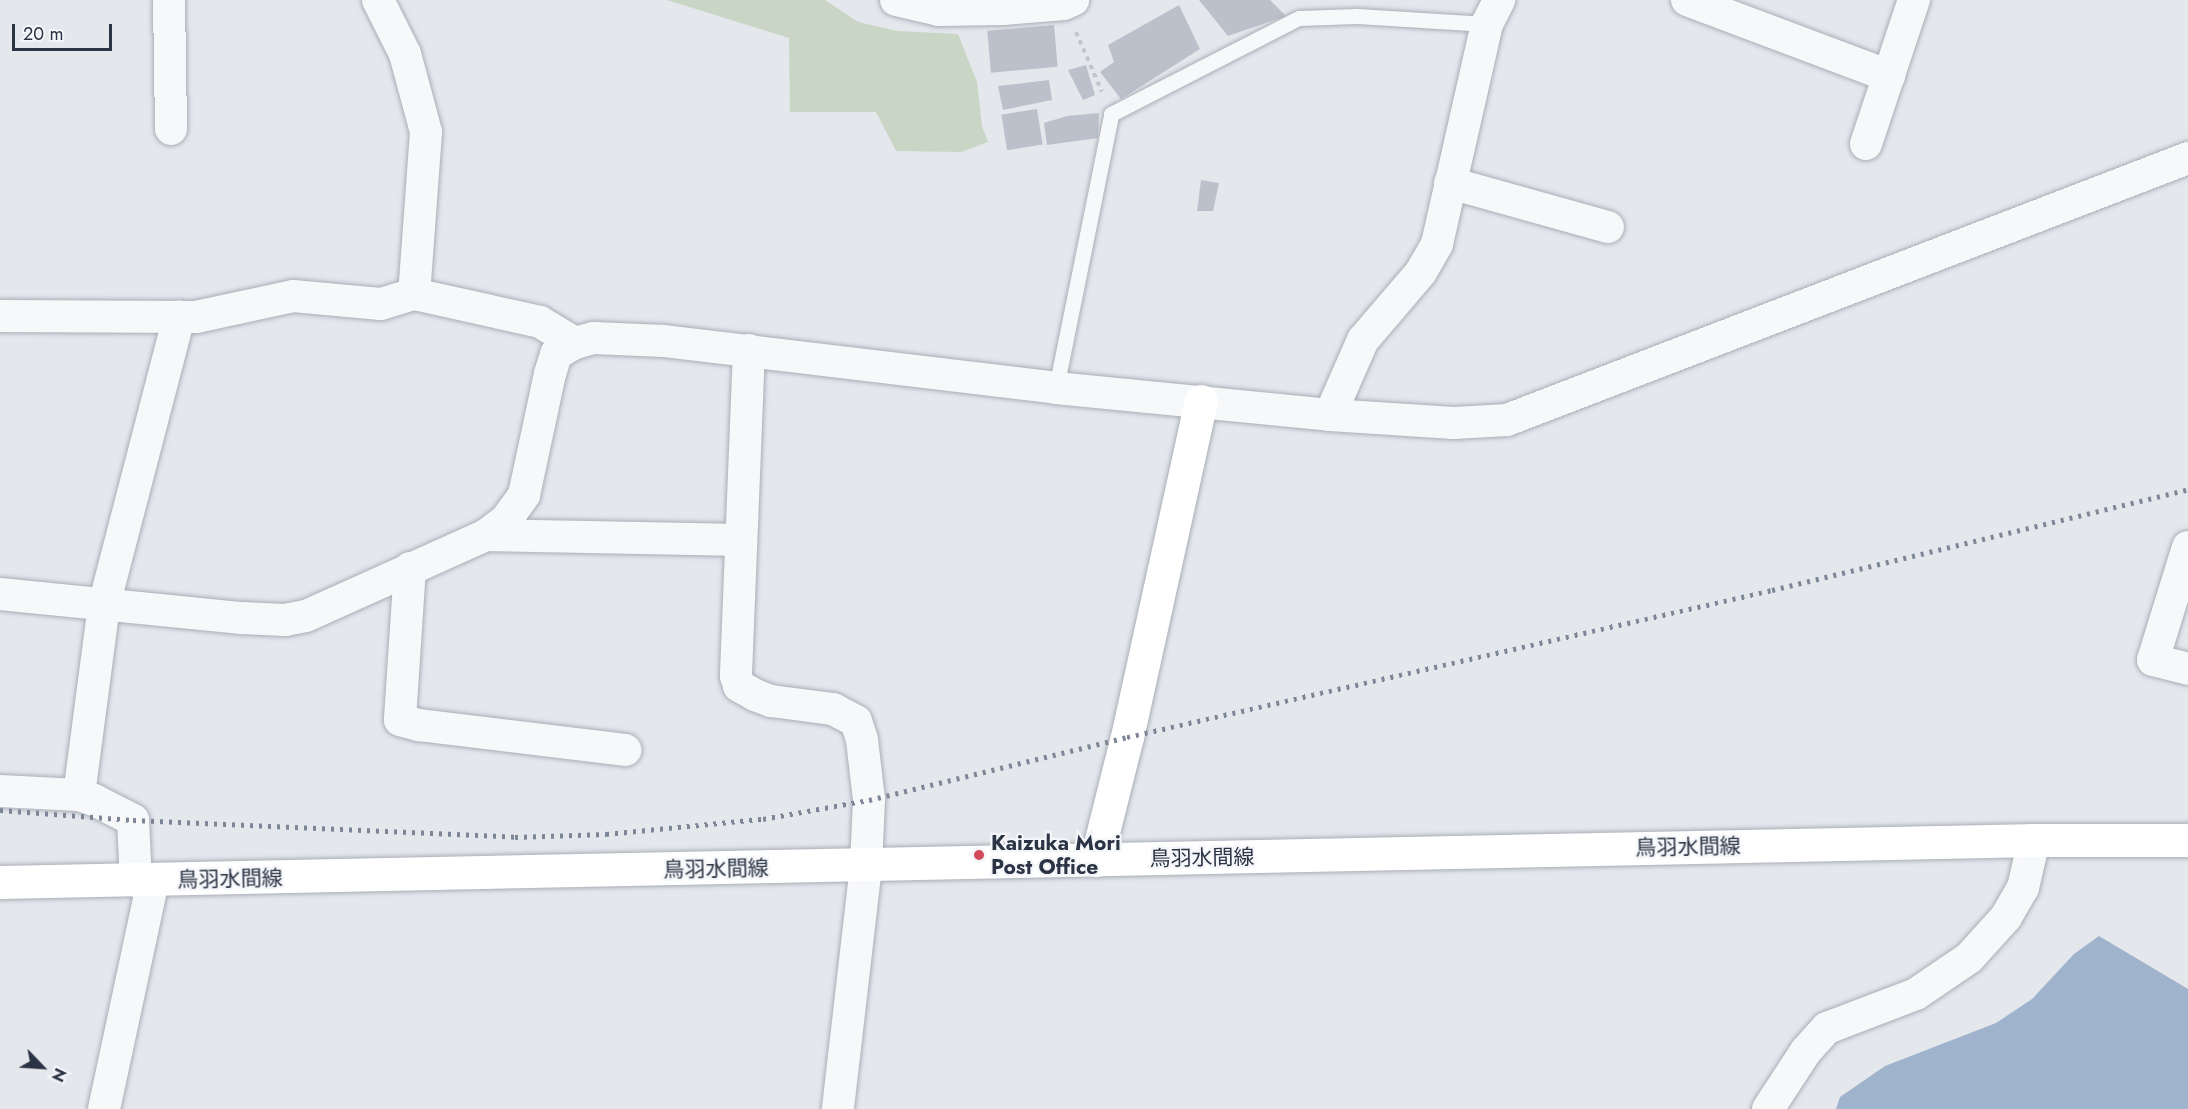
<!DOCTYPE html>
<meta charset="utf-8">
<style>
body{margin:0}
#map{position:relative;width:2188px;height:1109px;overflow:hidden;background:#e4e7ec;font-family:Jost,"Noto Sans JP",sans-serif}
div>[style]{position:absolute}
.green>*{inset:0;background:#c9d6c5}
.water>*{inset:0;background:#9fb4cc}
.building>*{inset:0;background:#bbc0ca;transform-origin:0 0}
.path>*{height:4px;margin-top:-2px;transform-origin:0;background:repeating-linear-gradient(90deg,#c2c5cb 0 4.5px,transparent 0 9px)}
.roads{filter:drop-shadow(0 0 2px #a9aeb7) drop-shadow(0 0 2px #a9aeb7)}
.lane>*{height:15px;margin:-7.5px;padding:0 7.5px;transform-origin:7.5px;border-radius:7.5px;background:#f7f8fa}
.street>*{height:32px;margin:-16px;padding:0 16px;transform-origin:16px;border-radius:16px;background:#f7f8fa}
.secondary>*{height:33px;margin:-16.5px;padding:0 16.5px;transform-origin:16.5px;border-radius:16.5px;background:#fff}
.rail>*{height:4.5px;margin-top:-2.25px;transform-origin:0;background:repeating-linear-gradient(90deg,#7d8696 0 3px,transparent 0 9px)}
.dots>*{width:16px;height:16px;translate:-50% -50%;box-sizing:border-box;border:3px solid #f4f6f9;border-radius:50%}
span{translate:-50% -50%;white-space:nowrap;text-align:center;line-height:1.15;-webkit-text-stroke:4.5px #f4f6f9;paint-order:stroke}
.poi-label{font-size:21px;color:#2b3445;font-weight:700}
.left{translate:0 -50%;text-align:left}
.street-label{font-size:21px;color:#2b3445}
.north{position:absolute;left:12px;top:1037px;width:60px;height:60px;-webkit-text-stroke:4px #f4f6f9;paint-order:stroke;rotate:115deg;font-size:16px;font-weight:700;line-height:24px;text-align:center;color:#2b3445}
.north::after{content:'';display:block;margin:auto;width:21px;height:27px;background:#2b3445;clip-path:polygon(50% 0,100% 100%,50% 72%,0 100%)}
.scale{position:absolute;left:12px;top:24px;width:100px;height:27px;box-sizing:border-box;border:3px solid #2b3445;border-top:0;padding-left:8px;font-size:18px;line-height:21px;white-space:nowrap;color:#2b3445;-webkit-text-stroke:4px #f4f6f9;paint-order:stroke}
</style>
<div id="map">
<div class="green">
<i style="clip-path:polygon(667px 0,825px 0,858px 22px,897px 31px,958px 34px,977px 82px,982px 126px,988px 142px,961px 152px,896px 151px,876px 112px,790px 112px,789px 38px)"></i>
</div>
<div class="water">
<i style="clip-path:polygon(2099px 936px,2188px 989px,2188px 1109px,1836px 1109px,1840px 1097px,1885px 1066px,1996px 1023px,2032px 999px,2074px 954px)"></i>
</div>
<div class="building">
<i style="clip-path:polygon(1199px 0,1270px 0,1286px 16px,1228px 36px)"></i>
<i style="clip-path:polygon(1179px 5px,1200px 49px,1121px 99px,1100px 72px,1114px 62px,1108px 45px)"></i>
<i style="left:1054px;top:25px;width:42px;height:67px;rotate:85deg"></i>
<i style="clip-path:polygon(1086px 65px,1095px 95px,1083px 100px,1068px 70px)"></i>
<i style="clip-path:polygon(1049px 80px,1052px 100px,1003px 110px,998px 86px)"></i>
<i style="left:1037px;top:109px;width:36px;height:36px;rotate:81deg"></i>
<i style="clip-path:polygon(1099px 113px,1098px 138px,1047px 145px,1044px 123px,1067px 116px)"></i>
<i style="clip-path:polygon(1201px 180px,1219px 183px,1213px 211px,1197px 211px)"></i>
</div>
<div class="path">
<i style="left:1076px;top:32px;width:65px;rotate:66.6deg"></i>
</div>
<div class="roads">
<div class="lane">
<i style="left:1056px;top:388px;width:279px;rotate:-78.6deg"></i>
<i style="left:1111px;top:114px;width:211px;rotate:-27.1deg"></i>
<i style="left:1299px;top:18px;width:58px;rotate:-2deg"></i>
<i style="left:1357px;top:16px;width:130px;rotate:3.5deg"></i>
</div>
<div class="street">
<i style="left:169px;top:0;width:129px;rotate:89.1deg"></i>
<i style="left:378px;top:0;width:60px;rotate:63.4deg"></i>
<i style="left:405px;top:54px;width:81px;rotate:74.9deg"></i>
<i style="left:426px;top:132px;width:162px;rotate:94.2deg"></i>
<i style="left:896px;top:0;width:44px;rotate:13.1deg"></i>
<i style="left:939px;top:10px;width:64px;rotate:-0.9deg"></i>
<i style="left:1003px;top:9px;width:61px;rotate:-4.7deg"></i>
<i style="left:1064px;top:4px;width:10px;rotate:-24deg"></i>
<i style="left:1687px;top:0;width:216px;rotate:20.6deg"></i>
<i style="left:1866px;top:144px;width:152px;rotate:-71.6deg"></i>
<i style="left:1450px;top:183px;width:164px;rotate:15.6deg"></i>
<i style="left:0;top:316px;width:196px;rotate:0.3deg"></i>
<i style="left:196px;top:317px;width:99px;rotate:-12.2deg"></i>
<i style="left:293px;top:296px;width:88px;rotate:5.2deg"></i>
<i style="left:381px;top:304px;width:34px;rotate:-17deg"></i>
<i style="left:414px;top:294px;width:129px;rotate:12.5deg"></i>
<i style="left:540px;top:322px;width:41px;rotate:31deg"></i>
<i style="left:749px;top:350px;width:326px;rotate:92.3deg"></i>
<i style="left:736px;top:676px;width:10px;rotate:73deg"></i>
<i style="left:739px;top:686px;width:18px;rotate:29deg"></i>
<i style="left:755px;top:695px;width:17px;rotate:21deg"></i>
<i style="left:771px;top:701px;width:63px;rotate:7.4deg"></i>
<i style="left:833px;top:709px;width:26px;rotate:28deg"></i>
<i style="left:856px;top:721px;width:20px;rotate:72deg"></i>
<i style="left:862px;top:740px;width:60px;rotate:83.3deg"></i>
<i style="left:869px;top:800px;width:66px;rotate:92.6deg"></i>
<i style="left:866px;top:866px;width:245px;rotate:96.6deg"></i>
<i style="left:1330px;top:415px;width:82px;rotate:-66.3deg"></i>
<i style="left:1363px;top:340px;width:89px;rotate:-49.5deg"></i>
<i style="left:1421px;top:272px;width:32px;rotate:-60deg"></i>
<i style="left:1437px;top:244px;width:226px;rotate:-77.2deg"></i>
<i style="left:1487px;top:24px;width:27px;rotate:-63deg"></i>
<i style="left:486px;top:535px;width:255px;rotate:1.1deg"></i>
<i style="left:2188px;top:547px;width:118px;rotate:107.2deg"></i>
<i style="left:2153px;top:660px;width:36px;rotate:14deg"></i>
<i style="left:410px;top:568px;width:152px;rotate:93.8deg"></i>
<i style="left:400px;top:720px;width:20px;rotate:15deg"></i>
<i style="left:419px;top:725px;width:208px;rotate:6.9deg"></i>
<i style="left:0;top:594px;width:243px;rotate:5.7deg"></i>
<i style="left:242px;top:618px;width:43px;rotate:2.7deg"></i>
<i style="left:285px;top:620px;width:21px;rotate:-11deg"></i>
<i style="left:306px;top:616px;width:197px;rotate:-24.2deg"></i>
<i style="left:486px;top:535px;width:25px;rotate:-37deg"></i>
<i style="left:506px;top:520px;width:31px;rotate:-54deg"></i>
<i style="left:524px;top:495px;width:124px;rotate:-77.9deg"></i>
<i style="left:550px;top:374px;width:21px;rotate:-73deg"></i>
<i style="left:556px;top:354px;width:22px;rotate:-30deg"></i>
<i style="left:575px;top:343px;width:20px;rotate:-15deg"></i>
<i style="left:594px;top:338px;width:70px;rotate:2.5deg"></i>
<i style="left:664px;top:341px;width:395px;rotate:6.8deg"></i>
<i style="left:1056px;top:388px;width:275px;rotate:5.6deg"></i>
<i style="left:1330px;top:415px;width:124px;rotate:3.7deg"></i>
<i style="left:1454px;top:423px;width:53px;rotate:-3.2deg"></i>
<i style="left:1507px;top:420px;width:730px;rotate:-21.04deg"></i>
<i style="left:0;top:791px;width:79px;rotate:2.9deg"></i>
<i style="left:79px;top:795px;width:16px;rotate:18deg"></i>
<i style="left:94px;top:800px;width:44px;rotate:27.1deg"></i>
<i style="left:133px;top:820px;width:61px;rotate:87.2deg"></i>
<i style="left:79px;top:795px;width:192px;rotate:-82.5deg"></i>
<i style="left:104px;top:605px;width:298px;rotate:-75.4deg"></i>
<i style="left:104px;top:1109px;width:233px;rotate:-77.9deg"></i>
<i style="left:1768px;top:1109px;width:69px;rotate:-56.8deg"></i>
<i style="left:1806px;top:1051px;width:31px;rotate:-48deg"></i>
<i style="left:1827px;top:1028px;width:95px;rotate:-20.9deg"></i>
<i style="left:1916px;top:994px;width:64px;rotate:-34.2deg"></i>
<i style="left:1969px;top:958px;width:55px;rotate:-47.9deg"></i>
<i style="left:2006px;top:917px;width:34px;rotate:-60deg"></i>
<i style="left:2023px;top:888px;width:49px;rotate:-77.1deg"></i>
</div>
<div class="secondary">
<i style="left:1096px;top:860px;width:127px;rotate:-75.9deg"></i>
<i style="left:1127px;top:737px;width:344px;rotate:-77.6deg"></i>
<i style="left:0;top:882px;width:2034px;rotate:-1.18deg"></i>
<i style="left:2034px;top:840px;width:154px"></i>
</div>
</div>
<div class="rail">
<i style="left:0;top:810px;width:133px;rotate:4.3deg"></i>
<i style="left:133px;top:820px;width:382px;rotate:2.5deg"></i>
<i style="left:515px;top:837px;width:91px;rotate:-1.9deg"></i>
<i style="left:606px;top:834px;width:158px;rotate:-5.5deg"></i>
<i style="left:763px;top:819px;width:108px;rotate:-10.2deg"></i>
<i style="left:869px;top:800px;width:266px;rotate:-13.7deg"></i>
<i style="left:1127px;top:737px;width:662px;rotate:-12.84deg"></i>
<i style="left:1772px;top:590px;width:428px;rotate:-13.6deg"></i>
</div>
<div class="dots">
<i style="left:979px;top:855px;background:#d1495b"></i>
</div>
<div class="poi-label">
<span class="left" style="left:991px;top:855px">Kaizuka Mori<br>Post Office</span>
</div>
<div class="street-label">
<span style="left:1688px;top:847px;rotate:-1deg">鳥羽水間線</span>
<span style="left:1202px;top:858px;rotate:-1deg">鳥羽水間線</span>
<span style="left:716px;top:869px;rotate:-1deg">鳥羽水間線</span>
<span style="left:230px;top:879px;rotate:-1deg">鳥羽水間線</span>
</div>
<div class="north">N</div>
<div class="scale">20 m</div>
</div>
